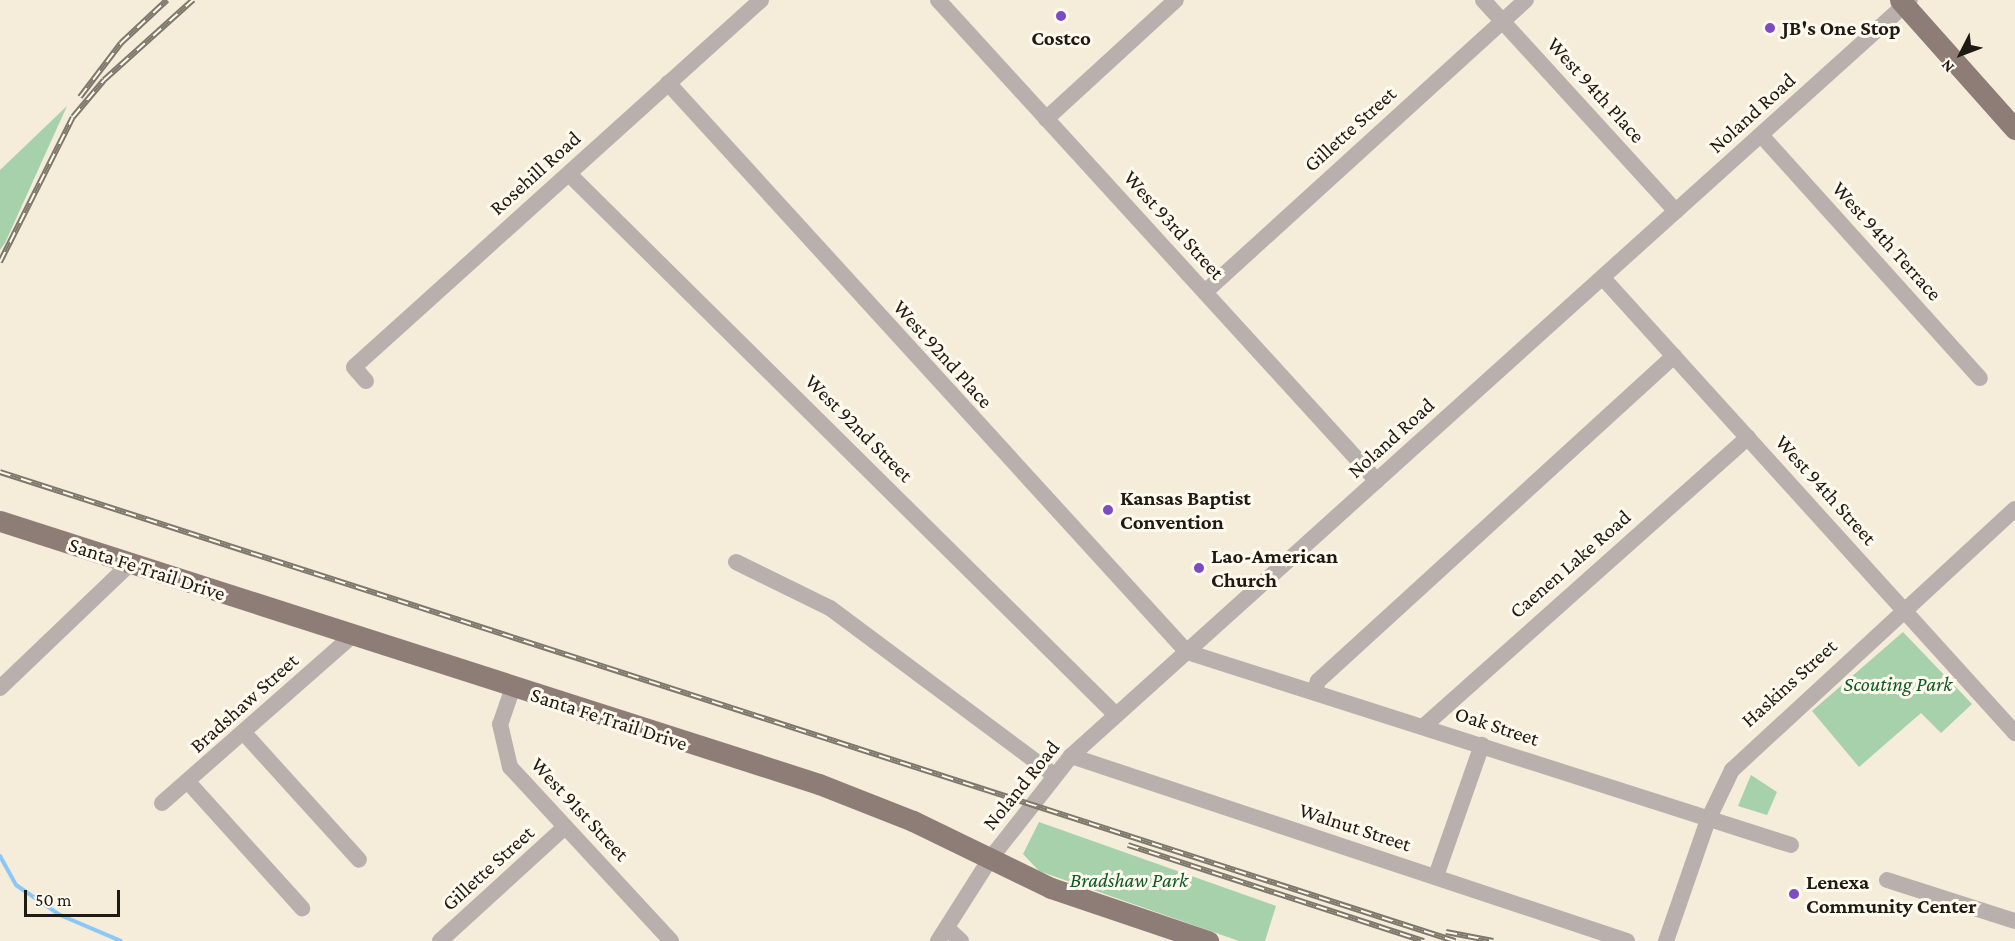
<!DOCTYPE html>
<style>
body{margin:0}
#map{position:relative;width:2015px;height:941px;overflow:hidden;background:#f5ecd9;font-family:"Crimson Pro",serif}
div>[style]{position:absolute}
.green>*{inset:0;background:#a6d1ab}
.stream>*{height:4px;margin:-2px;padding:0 2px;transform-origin:2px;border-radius:2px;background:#8bc7f7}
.minor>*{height:16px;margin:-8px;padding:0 8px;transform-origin:8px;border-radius:8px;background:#b9b0ad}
.major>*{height:21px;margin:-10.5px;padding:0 10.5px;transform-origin:10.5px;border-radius:10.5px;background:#8e7d77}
.rail>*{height:6px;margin-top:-3px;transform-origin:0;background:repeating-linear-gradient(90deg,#fff9ee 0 11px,#7e786c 0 22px);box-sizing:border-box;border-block:2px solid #7e786c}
.dots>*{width:16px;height:16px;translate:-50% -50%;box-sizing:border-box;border:3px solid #fff9ee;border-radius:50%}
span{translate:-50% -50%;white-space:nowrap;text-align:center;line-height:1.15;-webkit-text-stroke:6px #fff9ee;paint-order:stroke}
.poi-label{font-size:21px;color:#1e1a14;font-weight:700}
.left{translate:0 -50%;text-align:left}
.street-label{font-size:21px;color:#1e1a14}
.park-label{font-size:21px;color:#0c5d24;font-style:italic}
.north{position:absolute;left:1931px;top:24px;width:60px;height:60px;-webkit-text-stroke:4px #fff9ee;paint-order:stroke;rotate:228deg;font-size:16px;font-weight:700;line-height:24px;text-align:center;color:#1e1a14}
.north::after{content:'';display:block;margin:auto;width:21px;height:27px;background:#1e1a14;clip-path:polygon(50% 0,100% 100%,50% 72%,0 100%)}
.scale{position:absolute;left:24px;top:890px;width:96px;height:27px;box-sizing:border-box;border:3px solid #1e1a14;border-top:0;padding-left:8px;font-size:18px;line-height:21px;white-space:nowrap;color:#1e1a14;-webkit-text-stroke:4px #fff9ee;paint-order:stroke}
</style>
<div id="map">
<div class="green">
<i style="clip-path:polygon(67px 106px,5px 243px,0 250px,0 170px)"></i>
<i style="clip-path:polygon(1903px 632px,1972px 704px,1941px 733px,1921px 713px,1859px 767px,1812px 711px)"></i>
<i style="clip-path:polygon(1751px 775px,1777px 792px,1767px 815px,1738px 806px)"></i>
<i style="clip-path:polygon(1039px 822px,1276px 906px,1265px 941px,1239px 941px,1039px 871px,1023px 854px)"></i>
</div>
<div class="stream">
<i style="left:0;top:856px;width:33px;rotate:61deg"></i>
<i style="left:16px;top:885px;width:53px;rotate:34.3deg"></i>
<i style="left:60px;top:915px;width:66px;rotate:23.1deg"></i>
</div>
<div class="minor">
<i style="left:938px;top:0;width:651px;rotate:47.61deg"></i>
<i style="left:1483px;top:0;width:286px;rotate:47.6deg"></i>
<i style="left:668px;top:83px;width:770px;rotate:47.63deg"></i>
<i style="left:1187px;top:652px;width:634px;rotate:17.72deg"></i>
<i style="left:1046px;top:119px;width:176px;rotate:-42.5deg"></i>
<i style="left:1761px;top:135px;width:327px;rotate:48deg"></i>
<i style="left:569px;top:174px;width:769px;rotate:44.68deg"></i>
<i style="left:1603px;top:278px;width:614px;rotate:47.84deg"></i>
<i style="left:1205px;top:292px;width:434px;rotate:-42.3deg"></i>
<i style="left:366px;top:381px;width:18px;rotate:-131deg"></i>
<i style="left:354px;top:367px;width:548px;rotate:-42.04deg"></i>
<i style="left:736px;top:562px;width:105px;rotate:26.1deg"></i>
<i style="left:830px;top:608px;width:279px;rotate:36.7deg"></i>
<i style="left:0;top:688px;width:181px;rotate:-43.7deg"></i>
<i style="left:512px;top:690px;width:36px;rotate:109deg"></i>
<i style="left:500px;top:724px;width:44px;rotate:76.9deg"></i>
<i style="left:510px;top:767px;width:237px;rotate:47.2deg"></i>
<i style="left:1314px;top:692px;width:12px;rotate:-70deg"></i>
<i style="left:1318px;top:681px;width:482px;rotate:-42.4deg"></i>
<i style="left:1424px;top:726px;width:434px;rotate:-41.7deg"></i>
<i style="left:244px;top:733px;width:171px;rotate:47.8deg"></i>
<i style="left:1071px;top:756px;width:586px;rotate:18.4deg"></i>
<i style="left:189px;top:783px;width:169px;rotate:47.9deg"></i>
<i style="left:162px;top:803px;width:254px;rotate:-41.3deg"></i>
<i style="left:1436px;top:876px;width:139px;rotate:-70.7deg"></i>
<i style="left:1887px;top:880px;width:134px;rotate:17.8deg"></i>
<i style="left:947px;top:928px;width:19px;rotate:43deg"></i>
<i style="left:440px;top:941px;width:169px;rotate:-42.4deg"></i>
<i style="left:938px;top:941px;width:97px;rotate:-57.6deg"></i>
<i style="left:990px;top:859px;width:131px;rotate:-51.8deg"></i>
<i style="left:1071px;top:756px;width:1129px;rotate:-42.02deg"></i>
<i style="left:1666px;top:941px;width:128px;rotate:-70.9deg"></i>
<i style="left:1708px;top:820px;width:55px;rotate:-64.4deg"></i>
<i style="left:1732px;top:770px;width:385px;rotate:-42.7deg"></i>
</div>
<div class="major">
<i style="left:1900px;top:0;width:173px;rotate:48.3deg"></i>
<i style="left:0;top:521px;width:860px;rotate:17.8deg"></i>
<i style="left:819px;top:784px;width:101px;rotate:21.5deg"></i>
<i style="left:913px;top:821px;width:153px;rotate:25.9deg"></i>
<i style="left:1051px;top:888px;width:166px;rotate:18.7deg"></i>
</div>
<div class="rail">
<i style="left:80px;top:97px;width:68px;rotate:-52.8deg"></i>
<i style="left:121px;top:43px;width:63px;rotate:-43.1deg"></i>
<i style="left:0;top:262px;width:162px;rotate:-63.3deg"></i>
<i style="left:73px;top:117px;width:48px;rotate:-50deg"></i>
<i style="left:104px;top:80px;width:120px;rotate:-42deg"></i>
<i style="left:0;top:472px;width:1529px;rotate:17.87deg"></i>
<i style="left:1128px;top:845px;width:311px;rotate:18deg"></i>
<i style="left:1446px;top:932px;width:48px;rotate:10.8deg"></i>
</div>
<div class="dots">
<i style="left:1061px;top:16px;background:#7b4cc4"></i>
<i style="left:1770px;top:28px;background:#7b4cc4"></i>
<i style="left:1108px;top:510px;background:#7b4cc4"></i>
<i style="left:1199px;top:568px;background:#7b4cc4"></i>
<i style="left:1794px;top:894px;background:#7b4cc4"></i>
</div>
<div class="poi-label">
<span class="left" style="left:1782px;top:28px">JB's One Stop</span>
<span style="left:1061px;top:38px">Costco</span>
<span class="left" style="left:1120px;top:510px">Kansas Baptist<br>Convention</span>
<span class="left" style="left:1211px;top:568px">Lao-American<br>Church</span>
<span class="left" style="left:1806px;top:894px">Lenexa<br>Community Center</span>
</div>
<div class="street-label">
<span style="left:1596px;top:90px;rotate:48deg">West 94th Place</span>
<span style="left:1752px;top:113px;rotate:-42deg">Noland Road</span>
<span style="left:1350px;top:129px;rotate:-42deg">Gillette Street</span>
<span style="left:535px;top:173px;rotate:-42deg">Rosehill Road</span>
<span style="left:1174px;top:225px;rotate:48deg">West 93rd Street</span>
<span style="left:1887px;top:241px;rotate:48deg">West 94th Terrace</span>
<span style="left:943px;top:354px;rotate:48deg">West 92nd Place</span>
<span style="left:859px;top:428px;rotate:45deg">West 92nd Street</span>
<span style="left:1391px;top:438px;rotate:-42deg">Noland Road</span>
<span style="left:1826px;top:490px;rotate:48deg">West 94th Street</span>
<span style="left:1570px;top:564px;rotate:-41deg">Caenen Lake Road</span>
<span style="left:147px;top:569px;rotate:18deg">Santa Fe Trail Drive</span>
<span style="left:1789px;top:683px;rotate:-42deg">Haskins Street</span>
<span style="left:244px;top:703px;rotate:-42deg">Bradshaw Street</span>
<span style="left:609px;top:719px;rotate:18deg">Santa Fe Trail Drive</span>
<span style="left:1497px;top:726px;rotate:18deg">Oak Street</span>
<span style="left:1021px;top:785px;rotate:-51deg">Noland Road</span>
<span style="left:580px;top:809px;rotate:47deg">West 91st Street</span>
<span style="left:1355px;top:827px;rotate:18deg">Walnut Street</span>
<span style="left:488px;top:868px;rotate:-42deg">Gillette Street</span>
</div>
<div class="park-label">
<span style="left:1898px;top:684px">Scouting Park</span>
<span style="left:1129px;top:880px">Bradshaw Park</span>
</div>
<div class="north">N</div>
<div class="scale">50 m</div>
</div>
